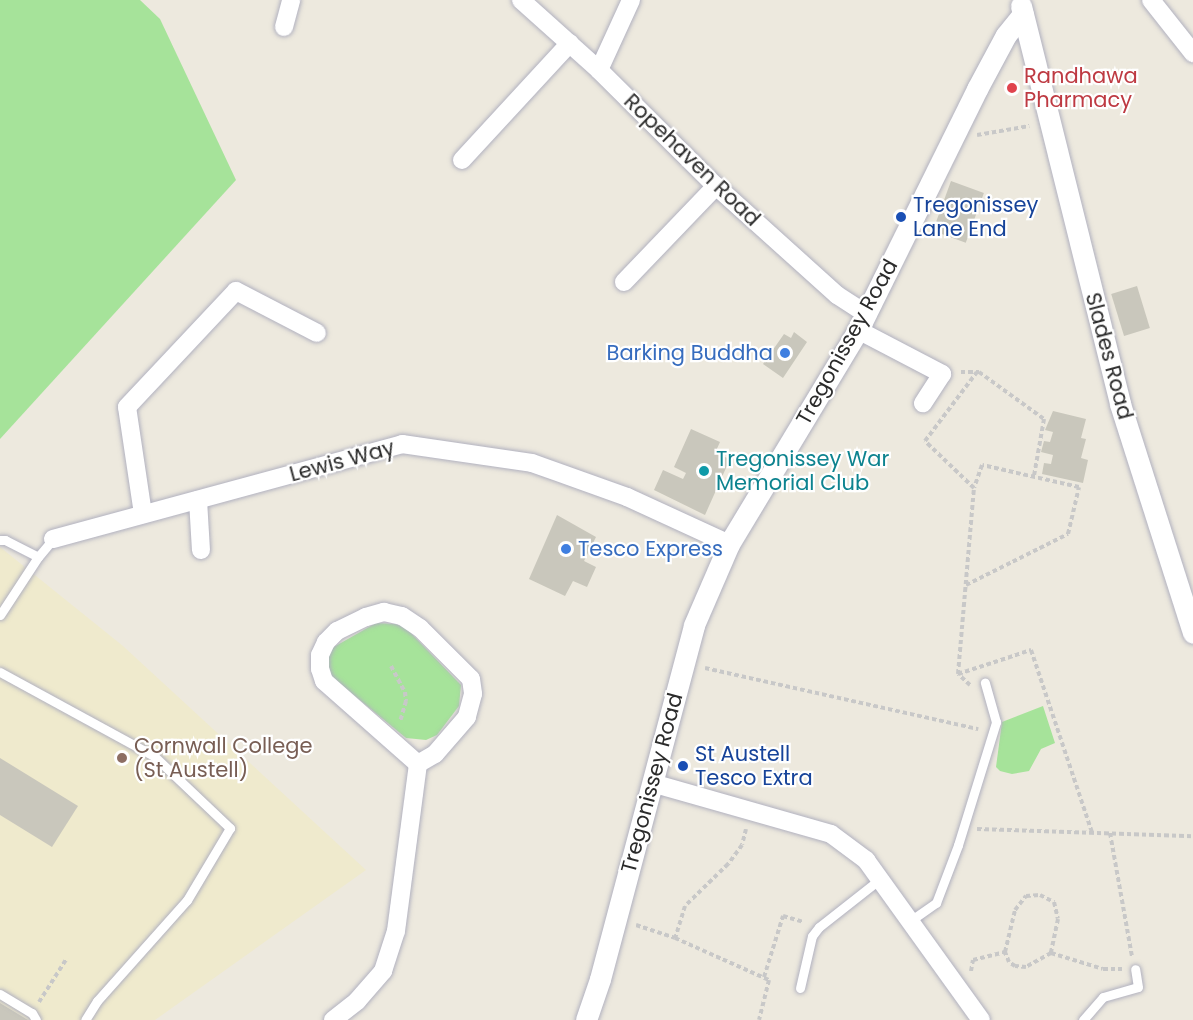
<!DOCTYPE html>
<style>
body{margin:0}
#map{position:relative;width:1193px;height:1020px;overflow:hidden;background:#ede9de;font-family:Poppins,sans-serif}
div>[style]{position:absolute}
.education>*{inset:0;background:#efeacd}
.green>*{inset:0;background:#a6e39a}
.building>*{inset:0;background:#c9c7bc;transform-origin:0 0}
.path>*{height:4px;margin-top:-2px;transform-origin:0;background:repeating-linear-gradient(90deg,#c8c8c8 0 4.5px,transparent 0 7.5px)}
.roads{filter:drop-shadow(0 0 2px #b1b1bf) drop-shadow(0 0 2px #b1b1bf)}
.service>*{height:9px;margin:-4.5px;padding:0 4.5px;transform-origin:4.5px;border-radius:4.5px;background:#fff}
.minor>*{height:18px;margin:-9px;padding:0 9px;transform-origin:9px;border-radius:9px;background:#fff}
.tertiary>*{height:21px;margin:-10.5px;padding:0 10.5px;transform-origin:10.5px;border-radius:10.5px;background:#fff}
.dots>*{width:16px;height:16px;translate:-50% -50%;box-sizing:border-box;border:3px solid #fff;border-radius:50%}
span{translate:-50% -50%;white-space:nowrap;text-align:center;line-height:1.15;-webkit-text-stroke:4.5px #fff;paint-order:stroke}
.health-label{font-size:21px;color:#be3a42}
.left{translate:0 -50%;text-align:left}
.street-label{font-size:21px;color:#2b2b2b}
.transit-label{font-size:21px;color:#164399}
.shop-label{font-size:21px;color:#366cbe}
.right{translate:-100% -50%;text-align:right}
.culture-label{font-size:21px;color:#0d838f}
.education-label{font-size:21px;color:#785e54}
</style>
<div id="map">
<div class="education">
<i style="clip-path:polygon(0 547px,123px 646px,366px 870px,155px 1020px,0 1020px)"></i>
</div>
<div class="green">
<i style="clip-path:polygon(0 0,140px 0,160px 19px,236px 180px,0 439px)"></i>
<i style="clip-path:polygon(376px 623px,395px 624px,405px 627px,461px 685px,459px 706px,437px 735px,426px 740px,406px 738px,332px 677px,328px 670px,328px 656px,332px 648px)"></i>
<i style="clip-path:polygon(1043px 706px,1055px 743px,1041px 749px,1029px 771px,1012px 774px,1000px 771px,996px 767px,1002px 722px)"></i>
</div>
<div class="building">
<i style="left:951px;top:181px;width:35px;height:53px;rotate:20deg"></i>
<i style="left:1137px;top:286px;width:44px;height:27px;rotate:73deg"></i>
<i style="clip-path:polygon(794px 332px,807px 342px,783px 378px,763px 364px,784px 334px,791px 338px)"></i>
<i style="clip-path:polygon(1053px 411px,1086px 419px,1081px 438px,1086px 439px,1081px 458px,1088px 460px,1083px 483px,1042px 474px,1044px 463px,1051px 464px,1053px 455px,1041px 452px,1044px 441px,1050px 442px,1053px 432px,1045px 430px)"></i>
<i style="clip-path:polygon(691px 429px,720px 442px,715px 453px,730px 459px,705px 515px,654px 490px,663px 470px,683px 479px,686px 473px,674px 467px)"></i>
<i style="clip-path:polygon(557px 515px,596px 537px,584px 561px,596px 567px,587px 587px,573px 581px,565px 596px,529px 579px)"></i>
<i style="clip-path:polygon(0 758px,78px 806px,52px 847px,0 815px)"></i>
<i style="clip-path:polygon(0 1003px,28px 1020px,0 1020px)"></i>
</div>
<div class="path">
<i style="left:977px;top:135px;width:53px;rotate:-9.8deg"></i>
<i style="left:961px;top:372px;width:18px"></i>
<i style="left:979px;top:372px;width:80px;rotate:35.9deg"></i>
<i style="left:1044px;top:419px;width:58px;rotate:100deg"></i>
<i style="left:966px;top:585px;width:114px;rotate:-26.6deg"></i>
<i style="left:1068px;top:534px;width:48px;rotate:-76.8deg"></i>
<i style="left:1079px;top:487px;width:99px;rotate:-167.2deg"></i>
<i style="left:982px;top:465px;width:24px;rotate:109deg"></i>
<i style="left:391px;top:666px;width:30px;rotate:62deg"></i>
<i style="left:405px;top:692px;width:9px;rotate:84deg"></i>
<i style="left:406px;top:701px;width:22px;rotate:106deg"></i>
<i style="left:705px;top:668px;width:280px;rotate:12.6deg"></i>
<i style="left:958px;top:674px;width:77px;rotate:-18.2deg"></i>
<i style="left:1031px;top:650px;width:192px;rotate:71.5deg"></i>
<i style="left:970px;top:685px;width:16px;rotate:-137deg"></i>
<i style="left:958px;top:674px;width:187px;rotate:-85.1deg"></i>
<i style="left:974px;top:488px;width:68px;rotate:-136.2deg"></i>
<i style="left:925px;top:441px;width:86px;rotate:-53deg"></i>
<i style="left:746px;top:829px;width:16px;rotate:104deg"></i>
<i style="left:742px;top:845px;width:24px;rotate:126deg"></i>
<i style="left:728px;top:864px;width:60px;rotate:135.7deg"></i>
<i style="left:685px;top:906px;width:34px;rotate:107deg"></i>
<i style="left:675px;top:938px;width:103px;rotate:24.1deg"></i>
<i style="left:769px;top:980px;width:41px;rotate:104deg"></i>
<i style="left:977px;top:829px;width:216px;rotate:1.9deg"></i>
<i style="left:1110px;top:833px;width:126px;rotate:79.9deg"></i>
<i style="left:1040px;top:895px;width:16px;rotate:27deg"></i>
<i style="left:1054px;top:902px;width:17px;rotate:77deg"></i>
<i style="left:1058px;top:919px;width:35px;rotate:102deg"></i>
<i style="left:1051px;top:953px;width:29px;rotate:151deg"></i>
<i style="left:1026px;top:967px;width:11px;rotate:-175deg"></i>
<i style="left:1015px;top:966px;width:7px;rotate:-146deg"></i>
<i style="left:1009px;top:962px;width:11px;rotate:-112deg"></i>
<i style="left:1005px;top:952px;width:43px;rotate:-76.6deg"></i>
<i style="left:1015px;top:910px;width:18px;rotate:-52deg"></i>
<i style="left:1026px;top:896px;width:14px;rotate:-4deg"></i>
<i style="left:636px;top:925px;width:41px;rotate:18.4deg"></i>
<i style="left:1051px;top:953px;width:54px;rotate:17.1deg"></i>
<i style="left:1103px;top:969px;width:19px"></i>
<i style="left:971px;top:971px;width:11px;rotate:-80deg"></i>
<i style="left:973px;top:960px;width:33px;rotate:-14deg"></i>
<i style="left:764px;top:977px;width:64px;rotate:-72.7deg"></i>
<i style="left:783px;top:916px;width:22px;rotate:16deg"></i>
<i style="left:39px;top:1002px;width:52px;rotate:-57.5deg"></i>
</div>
<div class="roads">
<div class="service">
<i style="left:0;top:540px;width:5px"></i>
<i style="left:5px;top:540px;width:37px;rotate:27deg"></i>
<i style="left:0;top:615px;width:69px;rotate:-56.8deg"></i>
<i style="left:38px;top:557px;width:23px;rotate:-50deg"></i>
<i style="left:0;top:672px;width:175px;rotate:28.6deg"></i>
<i style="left:154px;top:756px;width:105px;rotate:43.5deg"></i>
<i style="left:230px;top:828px;width:84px;rotate:120.8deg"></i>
<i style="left:187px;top:900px;width:135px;rotate:131.7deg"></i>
<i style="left:97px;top:1001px;width:22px;rotate:122deg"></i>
<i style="left:910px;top:921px;width:32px;rotate:-35deg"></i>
<i style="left:936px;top:903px;width:62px;rotate:-69.2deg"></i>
<i style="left:958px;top:845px;width:129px;rotate:-72.8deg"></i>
<i style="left:996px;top:722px;width:41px;rotate:-105.8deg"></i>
<i style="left:800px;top:988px;width:53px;rotate:-77deg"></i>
<i style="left:812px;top:936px;width:11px;rotate:-52deg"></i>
<i style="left:819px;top:927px;width:78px;rotate:-38.2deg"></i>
<i style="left:0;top:994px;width:37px;rotate:31deg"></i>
<i style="left:32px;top:1013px;width:8px;rotate:60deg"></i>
<i style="left:1083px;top:1020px;width:30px;rotate:-49deg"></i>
<i style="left:1103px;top:997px;width:36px;rotate:-16deg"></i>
<i style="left:1138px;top:987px;width:18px;rotate:-99deg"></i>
</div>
<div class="minor">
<i style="left:521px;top:0;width:105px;rotate:41.9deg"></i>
<i style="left:599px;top:70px;width:165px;rotate:44.8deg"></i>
<i style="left:716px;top:186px;width:163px;rotate:42deg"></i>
<i style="left:837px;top:295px;width:35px;rotate:33deg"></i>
<i style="left:1151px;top:0;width:68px;rotate:51.6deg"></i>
<i style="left:284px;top:27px;width:28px;rotate:-75deg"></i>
<i style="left:599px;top:70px;width:77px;rotate:-65.4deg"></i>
<i style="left:462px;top:160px;width:159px;rotate:-47.3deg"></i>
<i style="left:624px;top:282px;width:133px;rotate:-46.2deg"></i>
<i style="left:858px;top:330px;width:95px;rotate:27.6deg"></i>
<i style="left:942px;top:374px;width:35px;rotate:123deg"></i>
<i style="left:198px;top:500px;width:50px;rotate:86.6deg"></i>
<i style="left:143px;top:514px;width:108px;rotate:-98.5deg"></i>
<i style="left:127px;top:407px;width:159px;rotate:-46.8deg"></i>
<i style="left:236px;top:291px;width:91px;rotate:27.4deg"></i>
<i style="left:53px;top:539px;width:362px;rotate:-15.2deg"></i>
<i style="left:402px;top:444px;width:131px;rotate:8.3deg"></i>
<i style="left:532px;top:463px;width:101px;rotate:19.7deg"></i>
<i style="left:627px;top:497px;width:112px;rotate:24.7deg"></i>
<i style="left:384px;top:612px;width:18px;rotate:13deg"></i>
<i style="left:402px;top:616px;width:22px;rotate:34deg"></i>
<i style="left:420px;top:628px;width:72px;rotate:45deg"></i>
<i style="left:471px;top:679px;width:15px;rotate:82deg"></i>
<i style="left:473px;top:694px;width:24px;rotate:105deg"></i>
<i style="left:467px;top:717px;width:49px;rotate:130.9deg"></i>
<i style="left:435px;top:754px;width:20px;rotate:150deg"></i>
<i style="left:418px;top:764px;width:125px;rotate:-138.6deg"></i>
<i style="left:324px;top:681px;width:13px;rotate:-108deg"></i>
<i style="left:320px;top:669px;width:14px;rotate:-90deg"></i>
<i style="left:320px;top:655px;width:14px;rotate:-65deg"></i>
<i style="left:326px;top:642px;width:16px;rotate:-45deg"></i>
<i style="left:337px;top:631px;width:32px;rotate:-26deg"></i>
<i style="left:366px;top:617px;width:19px;rotate:-16deg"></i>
<i style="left:652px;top:783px;width:186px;rotate:15.9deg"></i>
<i style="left:831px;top:834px;width:44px;rotate:36.6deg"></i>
<i style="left:866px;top:860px;width:197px;rotate:54.3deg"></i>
<i style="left:333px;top:1020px;width:31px;rotate:-38deg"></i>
<i style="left:357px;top:1001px;width:40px;rotate:-49deg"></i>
<i style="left:383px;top:971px;width:42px;rotate:-72deg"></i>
<i style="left:396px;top:931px;width:168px;rotate:-82.5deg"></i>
</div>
<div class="tertiary">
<i style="left:1021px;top:6px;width:410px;rotate:76deg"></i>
<i style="left:1120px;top:404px;width:240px;rotate:72.3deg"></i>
<i style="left:586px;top:1020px;width:43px;rotate:-71.1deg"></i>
<i style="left:600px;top:979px;width:366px;rotate:-75.1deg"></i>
<i style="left:694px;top:625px;width:88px;rotate:-66.6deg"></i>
<i style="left:729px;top:544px;width:250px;rotate:-58.9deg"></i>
<i style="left:858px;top:330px;width:269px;rotate:-63.7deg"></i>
<i style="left:977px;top:89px;width:61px;rotate:-61.8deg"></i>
<i style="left:1006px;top:35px;width:27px;rotate:-51deg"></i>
</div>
</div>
<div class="dots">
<i style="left:1012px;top:88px;background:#e0444e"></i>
<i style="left:901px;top:217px;background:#1a4fb4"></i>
<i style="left:785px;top:353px;background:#3f7fe0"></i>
<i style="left:704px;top:471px;background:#0f9aa8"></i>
<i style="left:566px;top:549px;background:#3f7fe0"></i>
<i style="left:122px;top:758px;background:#8d6e63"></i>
<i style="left:683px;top:766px;background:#1a4fb4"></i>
</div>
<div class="health-label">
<span class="left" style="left:1024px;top:88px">Randhawa<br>Pharmacy</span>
</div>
<div class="street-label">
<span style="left:692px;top:160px;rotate:44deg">Ropehaven Road</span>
<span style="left:847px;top:342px;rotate:-61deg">Tregonissey Road</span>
<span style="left:1109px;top:356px;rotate:75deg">Slades Road</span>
<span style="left:342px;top:461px;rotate:-15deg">Lewis Way</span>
<span style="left:652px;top:783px;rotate:-75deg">Tregonissey Road</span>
</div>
<div class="transit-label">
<span class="left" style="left:913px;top:217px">Tregonissey<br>Lane End</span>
<span class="left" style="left:695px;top:766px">St Austell<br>Tesco Extra</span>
</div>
<div class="shop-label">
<span class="right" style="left:773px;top:353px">Barking Buddha</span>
<span class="left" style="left:578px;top:549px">Tesco Express</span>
</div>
<div class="culture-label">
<span class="left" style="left:716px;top:471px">Tregonissey War<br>Memorial Club</span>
</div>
<div class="education-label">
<span class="left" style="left:134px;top:758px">Cornwall College<br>(St Austell)</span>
</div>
</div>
